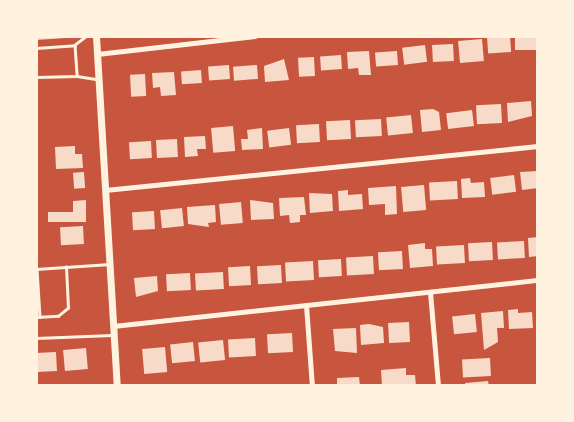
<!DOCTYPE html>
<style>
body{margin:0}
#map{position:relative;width:574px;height:422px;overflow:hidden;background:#c8553d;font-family:Rubik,sans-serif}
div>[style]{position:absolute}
.building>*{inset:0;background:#f7dbc8;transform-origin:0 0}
.service>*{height:2.5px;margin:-1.25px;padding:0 1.25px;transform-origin:1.25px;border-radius:1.25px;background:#fff3e0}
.minor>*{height:5px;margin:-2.5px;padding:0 2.5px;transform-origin:2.5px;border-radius:2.5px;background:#fff3e0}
.secondary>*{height:7px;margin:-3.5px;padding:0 3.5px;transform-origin:3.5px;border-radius:3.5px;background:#fff3e0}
span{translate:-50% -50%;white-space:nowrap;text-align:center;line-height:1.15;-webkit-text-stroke:4.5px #fff3e0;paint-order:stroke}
.frame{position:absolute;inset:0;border:38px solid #fff3e0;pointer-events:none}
</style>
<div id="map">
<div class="building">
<i style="clip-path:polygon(36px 36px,66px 36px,66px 38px,36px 40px)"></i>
<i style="left:510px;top:36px;width:16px;height:23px;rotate:86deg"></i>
<i style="left:515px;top:36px;width:22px;height:14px"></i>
<i style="left:482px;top:39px;width:22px;height:24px;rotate:85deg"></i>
<i style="left:453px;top:44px;width:17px;height:21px;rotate:87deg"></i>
<i style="left:425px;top:45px;width:17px;height:23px;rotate:83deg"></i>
<i style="clip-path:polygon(369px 51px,371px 75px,359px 75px,358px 68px,348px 69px,347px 52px)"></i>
<i style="left:397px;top:51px;width:14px;height:22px;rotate:86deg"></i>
<i style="left:341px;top:55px;width:14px;height:21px;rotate:86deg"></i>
<i style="left:314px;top:57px;width:19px;height:16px;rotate:87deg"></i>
<i style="clip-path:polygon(284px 59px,289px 80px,265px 82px,264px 66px)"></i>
<i style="left:229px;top:65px;width:14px;height:21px;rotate:86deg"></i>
<i style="left:257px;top:65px;width:14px;height:24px;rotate:86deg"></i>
<i style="left:201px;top:70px;width:13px;height:20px;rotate:86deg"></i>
<i style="clip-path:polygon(174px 72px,176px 95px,161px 96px,160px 87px,153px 88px,152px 73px)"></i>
<i style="left:145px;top:74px;width:22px;height:15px;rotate:87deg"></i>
<i style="clip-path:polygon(531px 101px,532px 116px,508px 122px,507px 103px)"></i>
<i style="left:501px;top:104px;width:19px;height:25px;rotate:87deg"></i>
<i style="clip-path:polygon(433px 109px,439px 112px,441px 130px,422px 132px,420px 110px)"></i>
<i style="left:472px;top:110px;width:16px;height:26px;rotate:83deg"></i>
<i style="left:411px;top:115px;width:18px;height:25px;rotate:84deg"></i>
<i style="left:381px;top:119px;width:17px;height:26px;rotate:87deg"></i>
<i style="left:350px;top:120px;width:19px;height:24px;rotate:87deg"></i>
<i style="left:319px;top:124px;width:18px;height:23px;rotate:87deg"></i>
<i style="left:233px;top:126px;width:25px;height:22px;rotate:85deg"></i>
<i style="clip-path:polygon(262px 128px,263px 149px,242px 150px,241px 139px,248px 139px,247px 130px)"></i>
<i style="left:289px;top:128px;width:17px;height:22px;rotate:83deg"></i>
<i style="clip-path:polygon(205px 136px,206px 149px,197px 149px,198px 156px,185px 157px,184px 137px)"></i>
<i style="left:177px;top:139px;width:18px;height:21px;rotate:87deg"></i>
<i style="left:151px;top:141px;width:17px;height:22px;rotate:87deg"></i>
<i style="clip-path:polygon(75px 146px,75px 154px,82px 154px,83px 168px,56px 169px,55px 147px)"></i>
<i style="clip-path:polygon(538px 171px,538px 188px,522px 190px,520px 172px)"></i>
<i style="left:84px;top:172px;width:16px;height:11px;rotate:86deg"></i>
<i style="left:514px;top:175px;width:17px;height:24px;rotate:83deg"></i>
<i style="clip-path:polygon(470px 178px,471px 183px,484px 182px,485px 197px,462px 198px,461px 179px)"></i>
<i style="left:457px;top:181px;width:18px;height:28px;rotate:87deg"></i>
<i style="left:424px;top:185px;width:25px;height:23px;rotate:85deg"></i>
<i style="clip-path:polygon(396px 186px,397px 214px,385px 215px,385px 204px,369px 205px,368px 188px)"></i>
<i style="clip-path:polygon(348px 190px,348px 195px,362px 194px,363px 209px,339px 211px,338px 191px)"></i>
<i style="clip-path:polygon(309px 193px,332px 194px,333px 211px,310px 213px)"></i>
<i style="clip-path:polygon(304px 197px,306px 215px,300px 215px,300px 222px,290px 223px,289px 215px,280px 216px,279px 198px)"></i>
<i style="clip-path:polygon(86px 200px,86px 222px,48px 222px,48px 212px,73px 212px,73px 201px)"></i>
<i style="clip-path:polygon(250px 200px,273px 203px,274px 219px,251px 220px)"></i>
<i style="left:241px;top:202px;width:21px;height:22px;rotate:85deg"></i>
<i style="clip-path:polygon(215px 205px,216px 222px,208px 223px,209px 227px,188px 224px,187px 207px)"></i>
<i style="left:182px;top:208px;width:18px;height:22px;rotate:84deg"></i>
<i style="left:154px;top:211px;width:18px;height:22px;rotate:87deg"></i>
<i style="left:83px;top:226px;width:18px;height:23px;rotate:87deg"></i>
<i style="clip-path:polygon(538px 237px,538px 256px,529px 257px,528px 238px)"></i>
<i style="left:524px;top:241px;width:17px;height:27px;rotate:87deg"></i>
<i style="left:492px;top:242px;width:18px;height:24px;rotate:87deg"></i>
<i style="clip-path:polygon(425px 243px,425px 249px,432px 249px,433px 266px,410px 268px,408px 245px)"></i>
<i style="left:464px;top:245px;width:18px;height:28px;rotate:87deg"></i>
<i style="left:402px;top:251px;width:18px;height:24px;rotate:87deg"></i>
<i style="left:373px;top:256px;width:18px;height:27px;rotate:87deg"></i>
<i style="left:341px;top:259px;width:17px;height:23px;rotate:87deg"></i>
<i style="left:313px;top:261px;width:19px;height:28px;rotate:87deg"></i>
<i style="left:281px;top:265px;width:18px;height:24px;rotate:87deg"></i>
<i style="left:250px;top:266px;width:19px;height:22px;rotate:87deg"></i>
<i style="left:223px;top:272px;width:17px;height:28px;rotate:87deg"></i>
<i style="left:190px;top:273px;width:17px;height:24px;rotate:87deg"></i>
<i style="clip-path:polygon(157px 276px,158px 291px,136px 297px,134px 278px)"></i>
<i style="clip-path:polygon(518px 309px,518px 313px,532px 312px,533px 328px,509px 329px,508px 310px)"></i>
<i style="clip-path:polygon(503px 311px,504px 328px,497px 328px,498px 342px,484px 350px,481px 313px)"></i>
<i style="left:475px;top:314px;width:18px;height:23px;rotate:84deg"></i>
<i style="left:409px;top:322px;width:20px;height:21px;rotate:87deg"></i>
<i style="clip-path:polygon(369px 324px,383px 327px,384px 343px,361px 345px,360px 325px)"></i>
<i style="clip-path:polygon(356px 328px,357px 353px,335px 351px,333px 329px)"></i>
<i style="left:292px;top:333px;width:19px;height:25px;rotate:87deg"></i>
<i style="left:255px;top:338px;width:18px;height:27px;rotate:87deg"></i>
<i style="left:223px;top:340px;width:20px;height:25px;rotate:84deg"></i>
<i style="left:193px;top:342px;width:19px;height:23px;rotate:84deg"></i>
<i style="left:165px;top:347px;width:25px;height:23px;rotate:85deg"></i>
<i style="left:86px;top:348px;width:21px;height:23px;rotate:85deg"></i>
<i style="left:56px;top:352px;width:19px;height:20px;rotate:87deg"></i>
<i style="left:490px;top:358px;width:18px;height:28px;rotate:87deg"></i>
<i style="clip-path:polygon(406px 368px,406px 375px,415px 375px,416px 386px,382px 386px,381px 370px)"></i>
<i style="clip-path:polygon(359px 377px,360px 386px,337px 386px,337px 378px)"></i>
<i style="clip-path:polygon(488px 381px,489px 386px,465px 386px,465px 383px)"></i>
</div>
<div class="service">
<i style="left:87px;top:36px;width:15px;rotate:143deg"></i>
<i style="left:75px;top:45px;width:31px;rotate:86deg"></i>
<i style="left:77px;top:76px;width:20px;rotate:9deg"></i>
<i style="left:36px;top:48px;width:39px;rotate:-4deg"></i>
<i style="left:36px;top:77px;width:41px;rotate:-1.4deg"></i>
<i style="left:36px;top:269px;width:74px;rotate:-3.9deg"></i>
<i style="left:37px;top:269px;width:48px;rotate:86.4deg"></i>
<i style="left:36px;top:317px;width:22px;rotate:-3deg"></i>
<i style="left:58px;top:316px;width:13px;rotate:-39deg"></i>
<i style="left:68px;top:308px;width:41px;rotate:-92.8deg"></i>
<i style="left:36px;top:338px;width:76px;rotate:-2.3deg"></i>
</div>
<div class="minor">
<i style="left:97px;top:54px;width:159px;rotate:-6.5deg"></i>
<i style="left:105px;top:190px;width:435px;rotate:-5.8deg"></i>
<i style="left:430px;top:292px;width:94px;rotate:85.1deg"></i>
<i style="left:306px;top:305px;width:81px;rotate:85.8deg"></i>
<i style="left:113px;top:326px;width:427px;rotate:-6.2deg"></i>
</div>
<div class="secondary">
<i style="left:96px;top:36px;width:351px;rotate:86.6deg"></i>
</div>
<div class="frame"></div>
</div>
